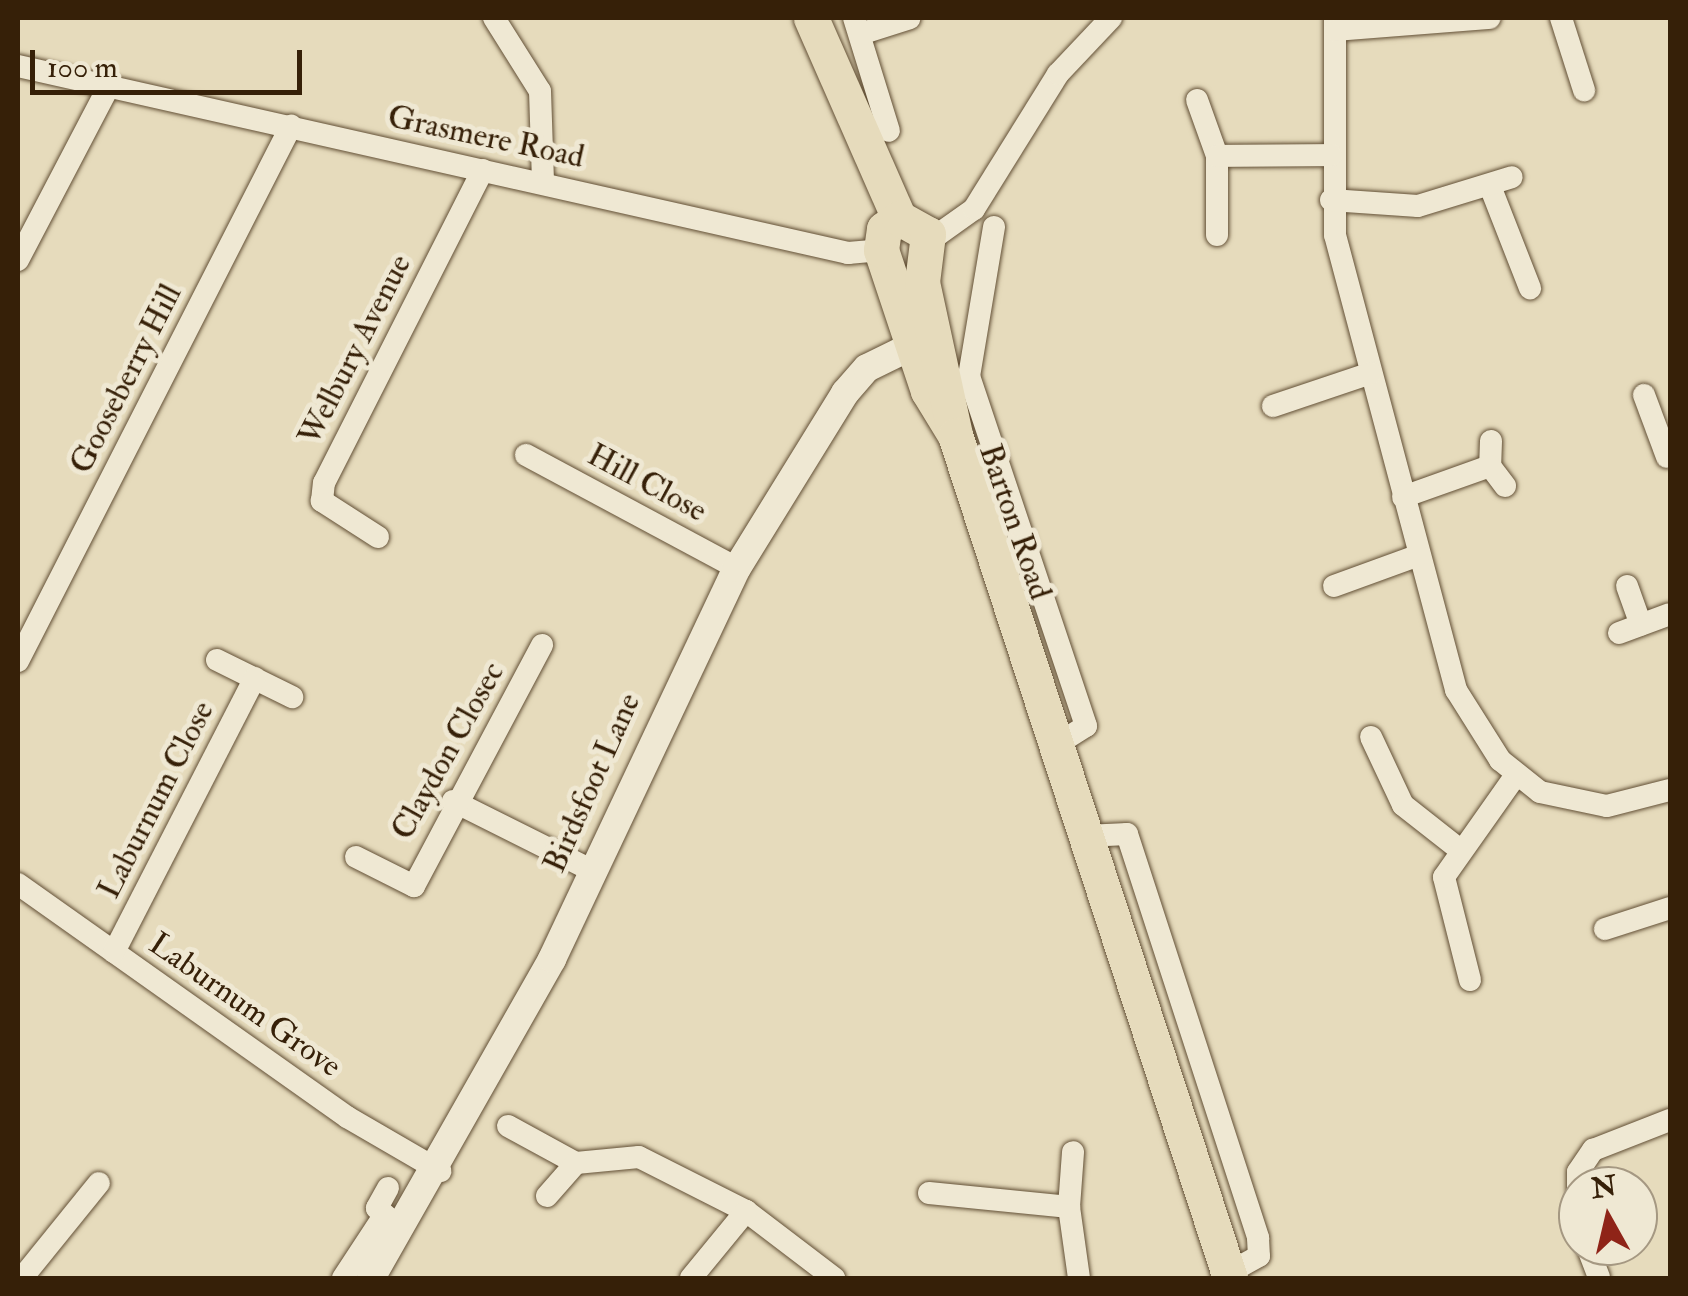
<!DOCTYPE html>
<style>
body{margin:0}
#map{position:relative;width:1688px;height:1296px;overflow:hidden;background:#e6dbbc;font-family:"IM FELL Double Pica",serif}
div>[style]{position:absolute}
.roads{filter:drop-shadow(0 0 2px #624f35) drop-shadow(0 0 2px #624f35)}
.minor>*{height:22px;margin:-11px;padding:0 11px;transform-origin:11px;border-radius:11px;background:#efe8d3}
.tertiary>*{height:28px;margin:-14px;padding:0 14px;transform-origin:14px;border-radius:14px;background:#efe8d3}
.trunk>*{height:35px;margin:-17.5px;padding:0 17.5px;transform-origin:17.5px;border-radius:17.5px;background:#e6dbbc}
span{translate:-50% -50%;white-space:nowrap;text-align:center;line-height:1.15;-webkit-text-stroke:10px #efe8d3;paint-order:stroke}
.street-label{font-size:32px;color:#362008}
.frame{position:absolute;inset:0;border:20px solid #362008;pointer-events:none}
.north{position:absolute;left:1558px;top:1166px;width:100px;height:100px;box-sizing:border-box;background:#efe8d3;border:2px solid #a59882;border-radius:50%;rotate:352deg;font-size:28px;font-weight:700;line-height:40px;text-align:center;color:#362008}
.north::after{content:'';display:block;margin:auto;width:35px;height:45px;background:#8f2418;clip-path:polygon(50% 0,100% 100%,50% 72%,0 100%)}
.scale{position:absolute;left:30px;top:50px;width:272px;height:45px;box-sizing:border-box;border:5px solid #362008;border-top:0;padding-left:12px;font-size:30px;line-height:35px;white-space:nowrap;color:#362008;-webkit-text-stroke:8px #efe8d3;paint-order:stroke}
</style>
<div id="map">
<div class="roads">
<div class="minor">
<i style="left:494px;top:18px;width:86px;rotate:57.8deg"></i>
<i style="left:540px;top:91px;width:91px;rotate:88.1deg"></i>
<i style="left:854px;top:18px;width:118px;rotate:72.8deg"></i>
<i style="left:1335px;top:18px;width:217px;rotate:90deg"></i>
<i style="left:1335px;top:235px;width:471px;rotate:75.1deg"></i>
<i style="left:1456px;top:690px;width:83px;rotate:57.8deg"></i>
<i style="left:1500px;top:760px;width:51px;rotate:38.7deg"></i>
<i style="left:1540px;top:792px;width:68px;rotate:11.8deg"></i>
<i style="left:1607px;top:806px;width:65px;rotate:-14.3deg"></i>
<i style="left:1561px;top:18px;width:76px;rotate:72.3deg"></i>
<i style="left:1336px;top:30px;width:154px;rotate:-4.5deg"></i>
<i style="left:860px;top:34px;width:52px;rotate:-17.7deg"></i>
<i style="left:18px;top:66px;width:851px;rotate:12.7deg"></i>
<i style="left:848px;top:253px;width:33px;rotate:-5deg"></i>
<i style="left:1197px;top:100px;width:59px;rotate:70.3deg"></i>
<i style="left:1217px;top:156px;width:79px;rotate:90deg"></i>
<i style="left:1217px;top:156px;width:114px;rotate:-0.5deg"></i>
<i style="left:1490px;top:186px;width:110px;rotate:68.6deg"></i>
<i style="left:1331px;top:200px;width:87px;rotate:3.9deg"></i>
<i style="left:1418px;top:206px;width:98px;rotate:-17.1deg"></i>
<i style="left:994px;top:227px;width:151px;rotate:99.5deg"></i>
<i style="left:969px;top:376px;width:369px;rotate:71.5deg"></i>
<i style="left:1086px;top:726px;width:36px;rotate:148deg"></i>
<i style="left:929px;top:241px;width:55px;rotate:-35.4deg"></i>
<i style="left:974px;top:209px;width:159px;rotate:-58.1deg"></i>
<i style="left:1058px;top:74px;width:77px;rotate:-46.6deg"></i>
<i style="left:18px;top:260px;width:194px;rotate:-62.4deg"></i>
<i style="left:1644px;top:395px;width:66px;rotate:69.6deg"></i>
<i style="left:1273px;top:406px;width:103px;rotate:-18.6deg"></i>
<i style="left:1491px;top:441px;width:25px;rotate:92deg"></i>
<i style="left:1490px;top:466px;width:25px;rotate:53deg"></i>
<i style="left:526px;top:455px;width:239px;rotate:28.2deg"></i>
<i style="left:1403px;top:497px;width:92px;rotate:-19.6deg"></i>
<i style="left:378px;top:537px;width:67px;rotate:-147.3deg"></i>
<i style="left:322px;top:501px;width:18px;rotate:-84deg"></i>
<i style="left:324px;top:483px;width:351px;rotate:-63.1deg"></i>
<i style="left:1334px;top:586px;width:90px;rotate:-20deg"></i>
<i style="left:1627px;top:586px;width:41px;rotate:70.3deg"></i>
<i style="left:1619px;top:633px;width:54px;rotate:-20.4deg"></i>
<i style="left:217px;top:660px;width:84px;rotate:26.3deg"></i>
<i style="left:18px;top:661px;width:601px;rotate:-62.97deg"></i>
<i style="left:1371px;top:737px;width:75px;rotate:64.8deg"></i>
<i style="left:1403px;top:805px;width:71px;rotate:38.2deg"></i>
<i style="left:453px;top:801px;width:154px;rotate:26.6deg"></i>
<i style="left:1086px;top:836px;width:41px;rotate:-2.8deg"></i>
<i style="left:1127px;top:834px;width:425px;rotate:72deg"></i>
<i style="left:1258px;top:1238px;width:18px;rotate:87deg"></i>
<i style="left:1259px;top:1256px;width:35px;rotate:151deg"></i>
<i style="left:356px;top:857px;width:65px;rotate:26.6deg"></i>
<i style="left:414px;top:886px;width:273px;rotate:-62deg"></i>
<i style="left:18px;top:884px;width:403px;rotate:35.3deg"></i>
<i style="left:347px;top:1117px;width:108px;rotate:30.1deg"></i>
<i style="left:1605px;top:929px;width:68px;rotate:-17.9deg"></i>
<i style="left:114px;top:952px;width:308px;rotate:-62.8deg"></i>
<i style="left:1470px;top:980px;width:106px;rotate:-104.2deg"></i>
<i style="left:1444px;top:877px;width:125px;rotate:-54.8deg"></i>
<i style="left:508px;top:1126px;width:77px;rotate:28.6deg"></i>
<i style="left:576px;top:1163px;width:63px;rotate:-5.4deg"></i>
<i style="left:639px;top:1157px;width:120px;rotate:26.8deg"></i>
<i style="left:746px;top:1211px;width:111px;rotate:37.3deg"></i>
<i style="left:388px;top:1188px;width:23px;rotate:119deg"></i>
<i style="left:377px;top:1208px;width:20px;rotate:41deg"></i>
<i style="left:929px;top:1193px;width:141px;rotate:5.7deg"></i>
<i style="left:1069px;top:1207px;width:72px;rotate:82deg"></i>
<i style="left:547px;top:1196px;width:44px;rotate:-48.7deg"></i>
<i style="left:1069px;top:1207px;width:55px;rotate:-85.8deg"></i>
<i style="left:1578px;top:1217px;width:45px;rotate:-90deg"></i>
<i style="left:1578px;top:1172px;width:27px;rotate:-56deg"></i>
<i style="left:1593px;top:1150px;width:83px;rotate:-21.3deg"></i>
<i style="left:1587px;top:1246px;width:34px;rotate:69deg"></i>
<i style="left:22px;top:1278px;width:122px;rotate:-51deg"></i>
<i style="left:343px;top:1278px;width:73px;rotate:-56.7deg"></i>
<i style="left:691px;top:1278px;width:87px;rotate:-50.6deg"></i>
</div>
<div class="tertiary">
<i style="left:371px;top:1278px;width:367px;rotate:-60.4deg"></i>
<i style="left:552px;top:959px;width:433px;rotate:-64.7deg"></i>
<i style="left:737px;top:568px;width:206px;rotate:-58.3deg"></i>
<i style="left:845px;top:393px;width:33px;rotate:-49deg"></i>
<i style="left:867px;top:368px;width:50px;rotate:-26.1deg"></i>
</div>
<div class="trunk">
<i style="left:811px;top:18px;width:219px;rotate:66.3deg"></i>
<i style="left:955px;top:435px;width:52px;rotate:-121.5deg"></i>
<i style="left:928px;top:391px;width:149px;rotate:-108.4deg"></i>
<i style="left:881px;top:250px;width:21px;rotate:-82deg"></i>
<i style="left:884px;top:229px;width:19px;rotate:-36deg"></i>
<i style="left:899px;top:218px;width:33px;rotate:29deg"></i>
<i style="left:928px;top:234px;width:48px;rotate:97.1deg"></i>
<i style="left:922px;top:282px;width:157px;rotate:77.8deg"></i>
<i style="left:955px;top:435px;width:887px;rotate:71.93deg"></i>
</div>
</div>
<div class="street-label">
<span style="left:486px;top:137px;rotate:12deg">Grasmere Road</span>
<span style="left:355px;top:350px;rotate:-63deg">Welbury Avenue</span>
<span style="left:126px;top:379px;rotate:-63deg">Gooseberry Hill</span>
<span style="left:647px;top:483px;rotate:28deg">Hill Close</span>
<span style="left:1015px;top:522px;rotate:71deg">Barton Road</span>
<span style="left:448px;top:751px;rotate:-61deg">Claydon Closec</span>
<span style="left:592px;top:783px;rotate:-66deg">Birdsfoot Lane</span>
<span style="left:156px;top:800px;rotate:-63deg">Laburnum Close</span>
<span style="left:245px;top:1005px;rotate:35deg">Laburnum Grove</span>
</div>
<div class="frame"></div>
<div class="north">N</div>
<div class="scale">100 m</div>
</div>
